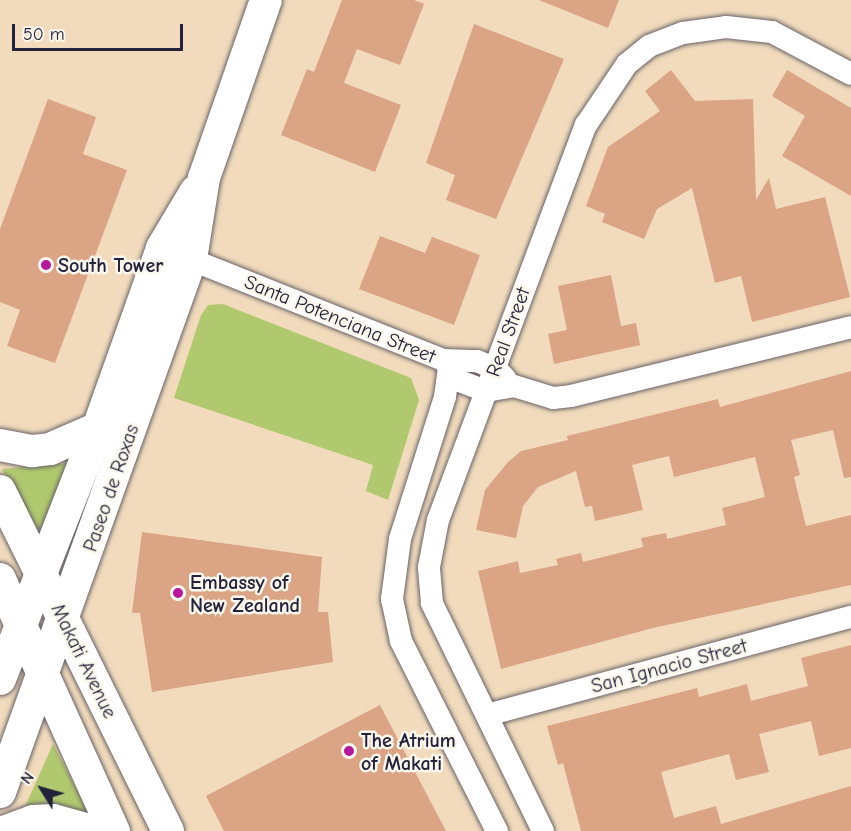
<!DOCTYPE html>
<style>
body{margin:0}
#map{position:relative;width:851px;height:831px;overflow:hidden;background:#f1dbbc;font-family:"Comic Neue",sans-serif}
div>[style]{position:absolute}
.green>*{inset:0;background:#b1c96e}
.building>*{inset:0;background:#daa485}
.roads{filter:drop-shadow(0 0 2px #6a6368) drop-shadow(0 0 2px #6a6368)}
.minor>*{height:22px;margin:-11px;padding:0 11px;transform-origin:11px;border-radius:11px;background:#fff}
.secondary>*{height:32px;margin:-16px;padding:0 16px;transform-origin:16px;border-radius:16px;background:#fff}
.dots>*{width:16px;height:16px;translate:-50% -50%;box-sizing:border-box;border:3px solid #fbf7ec;border-radius:50%}
span{translate:-50% -50%;white-space:nowrap;text-align:center;line-height:1.15;-webkit-text-stroke:5px #fbf7ec;paint-order:stroke}
.poi-label{font-size:20px;color:#22223b;font-weight:700}
.left{translate:0 -50%;text-align:left}
.street-label{font-size:20px;color:#22223b}
.north{position:absolute;left:12px;top:759px;width:60px;height:60px;-webkit-text-stroke:4px #fbf7ec;paint-order:stroke;rotate:307deg;font-size:16px;font-weight:700;line-height:24px;text-align:center;color:#22223b}
.north::after{content:'';display:block;margin:auto;width:21px;height:27px;background:#22223b;clip-path:polygon(50% 0,100% 100%,50% 72%,0 100%)}
.scale{position:absolute;left:12px;top:24px;width:171px;height:27px;box-sizing:border-box;border:3px solid #22223b;border-top:0;padding-left:8px;font-size:18px;line-height:21px;white-space:nowrap;color:#22223b;-webkit-text-stroke:4px #fbf7ec;paint-order:stroke}
</style>
<div id="map">
<div class="green">
<i style="clip-path:polygon(223px 304px,411px 378px,419px 400px,388px 500px,366px 491px,373px 465px,174px 398px,201px 315px,208px 305px)"></i>
<i style="clip-path:polygon(70px 463px,41px 541px,2px 469px)"></i>
<i style="clip-path:polygon(53px 744px,95px 825px,20px 818px)"></i>
</div>
<div class="building">
<i style="clip-path:polygon(342px 0,414px 0,424px 4px,400px 65px,357px 49px,344px 83px,401px 105px,375px 172px,281px 135px,307px 69px,314px 72px)"></i>
<i style="clip-path:polygon(539px 0,619px 0,608px 28px)"></i>
<i style="clip-path:polygon(474px 24px,564px 59px,496px 219px,446px 200px,455px 175px,426px 163px)"></i>
<i style="clip-path:polygon(671px 70px,695px 101px,753px 99px,756px 200px,769px 178px,776px 209px,825px 197px,850px 297px,752px 322px,741px 276px,715px 283px,692px 188px,657px 209px,644px 239px,602px 222px,605px 214px,586px 206px,608px 147px,660px 111px,645px 91px)"></i>
<i style="clip-path:polygon(787px 70px,851px 108px,851px 196px,782px 156px,805px 116px,772px 96px)"></i>
<i style="clip-path:polygon(48px 99px,96px 117px,83px 154px,127px 170px,55px 363px,7px 346px,20px 310px,0 302px,0 229px)"></i>
<i style="clip-path:polygon(380px 236px,425px 253px,432px 237px,480px 255px,454px 325px,359px 289px)"></i>
<i style="clip-path:polygon(611px 275px,621px 326px,636px 323px,640px 345px,554px 364px,548px 334px,567px 330px,558px 286px)"></i>
<i style="clip-path:polygon(851px 371px,851px 477px,844px 478px,833px 430px,791px 440px,800px 475px,794px 477px,806px 526px,851px 515px,851px 585px,653px 628px,501px 669px,478px 571px,518px 561px,520px 573px,558px 565px,556px 559px,581px 553px,583px 562px,643px 547px,641px 538px,666px 533px,667px 539px,726px 525px,722px 508px,765px 497px,755px 457px,674px 477px,669px 456px,632px 465px,643px 510px,595px 521px,592px 506px,585px 507px,576px 471px,538px 487px,523px 506px,516px 538px,476px 530px,485px 490px,508px 462px,521px 451px,568px 440px,567px 436px,718px 399px,720px 407px)"></i>
<i style="clip-path:polygon(142px 532px,322px 557px,318px 612px,328px 612px,333px 662px,152px 692px,140px 613px,132px 613px)"></i>
<i style="clip-path:polygon(851px 645px,851px 748px,819px 756px,811px 721px,759px 734px,769px 772px,736px 780px,729px 754px,661px 772px,674px 818px,716px 806px,721px 824px,851px 786px,851px 831px,581px 831px,563px 763px,558px 765px,547px 726px,697px 688px,699px 697px,747px 684px,751px 701px,808px 686px,801px 658px)"></i>
<i style="clip-path:polygon(380px 705px,446px 831px,224px 831px,206px 796px)"></i>
</div>
<div class="roads">
<div class="minor">
<i style="left:177px;top:254px;width:287px;rotate:21.7deg"></i>
<i style="left:444px;top:360px;width:33px;rotate:2deg"></i>
<i style="left:477px;top:361px;width:21px;rotate:23deg"></i>
<i style="left:496px;top:369px;width:13px;rotate:45deg"></i>
<i style="left:444px;top:360px;width:9px;rotate:58deg"></i>
<i style="left:449px;top:368px;width:29px;rotate:98deg"></i>
<i style="left:445px;top:397px;width:149px;rotate:107.6deg"></i>
<i style="left:400px;top:539px;width:61px;rotate:97.6deg"></i>
<i style="left:392px;top:599px;width:43px;rotate:77.9deg"></i>
<i style="left:401px;top:641px;width:213px;rotate:63.2deg"></i>
<i style="left:449px;top:377px;width:40px;rotate:21deg"></i>
<i style="left:486px;top:391px;width:28px;rotate:-10deg"></i>
<i style="left:514px;top:386px;width:41px;rotate:17.1deg"></i>
<i style="left:553px;top:398px;width:18px;rotate:-6deg"></i>
<i style="left:571px;top:396px;width:288px;rotate:-13.8deg"></i>
<i style="left:487px;top:715px;width:377px;rotate:-15.1deg"></i>
<i style="left:543px;top:831px;width:254px;rotate:-116deg"></i>
<i style="left:432px;top:603px;width:36px;rotate:-95deg"></i>
<i style="left:429px;top:567px;width:48px;rotate:-79.2deg"></i>
<i style="left:438px;top:520px;width:422px;rotate:-69.5deg"></i>
<i style="left:586px;top:125px;width:73px;rotate:-56.1deg"></i>
<i style="left:627px;top:64px;width:28px;rotate:-39deg"></i>
<i style="left:649px;top:46px;width:36px;rotate:-21deg"></i>
<i style="left:683px;top:33px;width:43px;rotate:-7.9deg"></i>
<i style="left:726px;top:27px;width:46px;rotate:6.2deg"></i>
<i style="left:772px;top:32px;width:89px;rotate:28deg"></i>
</div>
<div class="secondary">
<i style="left:0;top:445px;width:33px;rotate:11deg"></i>
<i style="left:32px;top:451px;width:18px;rotate:-6deg"></i>
<i style="left:50px;top:449px;width:52px;rotate:-23.6deg"></i>
<i style="left:0;top:491px;width:379px;rotate:63.7deg"></i>
<i style="left:0;top:579px;width:277px;rotate:65.7deg"></i>
<i style="left:0;top:679px;width:269px;rotate:-68.7deg"></i>
<i style="left:98px;top:428px;width:191px;rotate:-70.4deg"></i>
<i style="left:162px;top:248px;width:66px;rotate:-59.2deg"></i>
<i style="left:0;top:792px;width:566px;rotate:-70.28deg"></i>
<i style="left:191px;top:259px;width:82px;rotate:-80.9deg"></i>
<i style="left:204px;top:178px;width:188px;rotate:-70.8deg"></i>
<i style="left:6px;top:831px;width:29px;rotate:-20deg"></i>
<i style="left:33px;top:821px;width:20px;rotate:-3deg"></i>
<i style="left:53px;top:820px;width:41px;rotate:15.4deg"></i>
</div>
</div>
<div class="dots">
<i style="left:46px;top:265px;background:#b5179e"></i>
<i style="left:178px;top:593px;background:#b5179e"></i>
<i style="left:349px;top:751px;background:#b5179e"></i>
</div>
<div class="poi-label">
<span class="left" style="left:58px;top:265px">South Tower</span>
<span class="left" style="left:190px;top:594px">Embassy of<br>New Zealand</span>
<span class="left" style="left:361px;top:752px">The Atrium<br>of Makati</span>
</div>
<div class="street-label">
<span style="left:340px;top:319px;rotate:22deg">Santa Potenciana Street</span>
<span style="left:508px;top:332px;rotate:-70deg">Real Street</span>
<span style="left:111px;top:488px;rotate:-71deg">Paseo de Roxas</span>
<span style="left:84px;top:661px;rotate:64deg">Makati Avenue</span>
<span style="left:669px;top:666px;rotate:-15deg">San Ignacio Street</span>
</div>
<div class="north">N</div>
<div class="scale">50 m</div>
</div>
